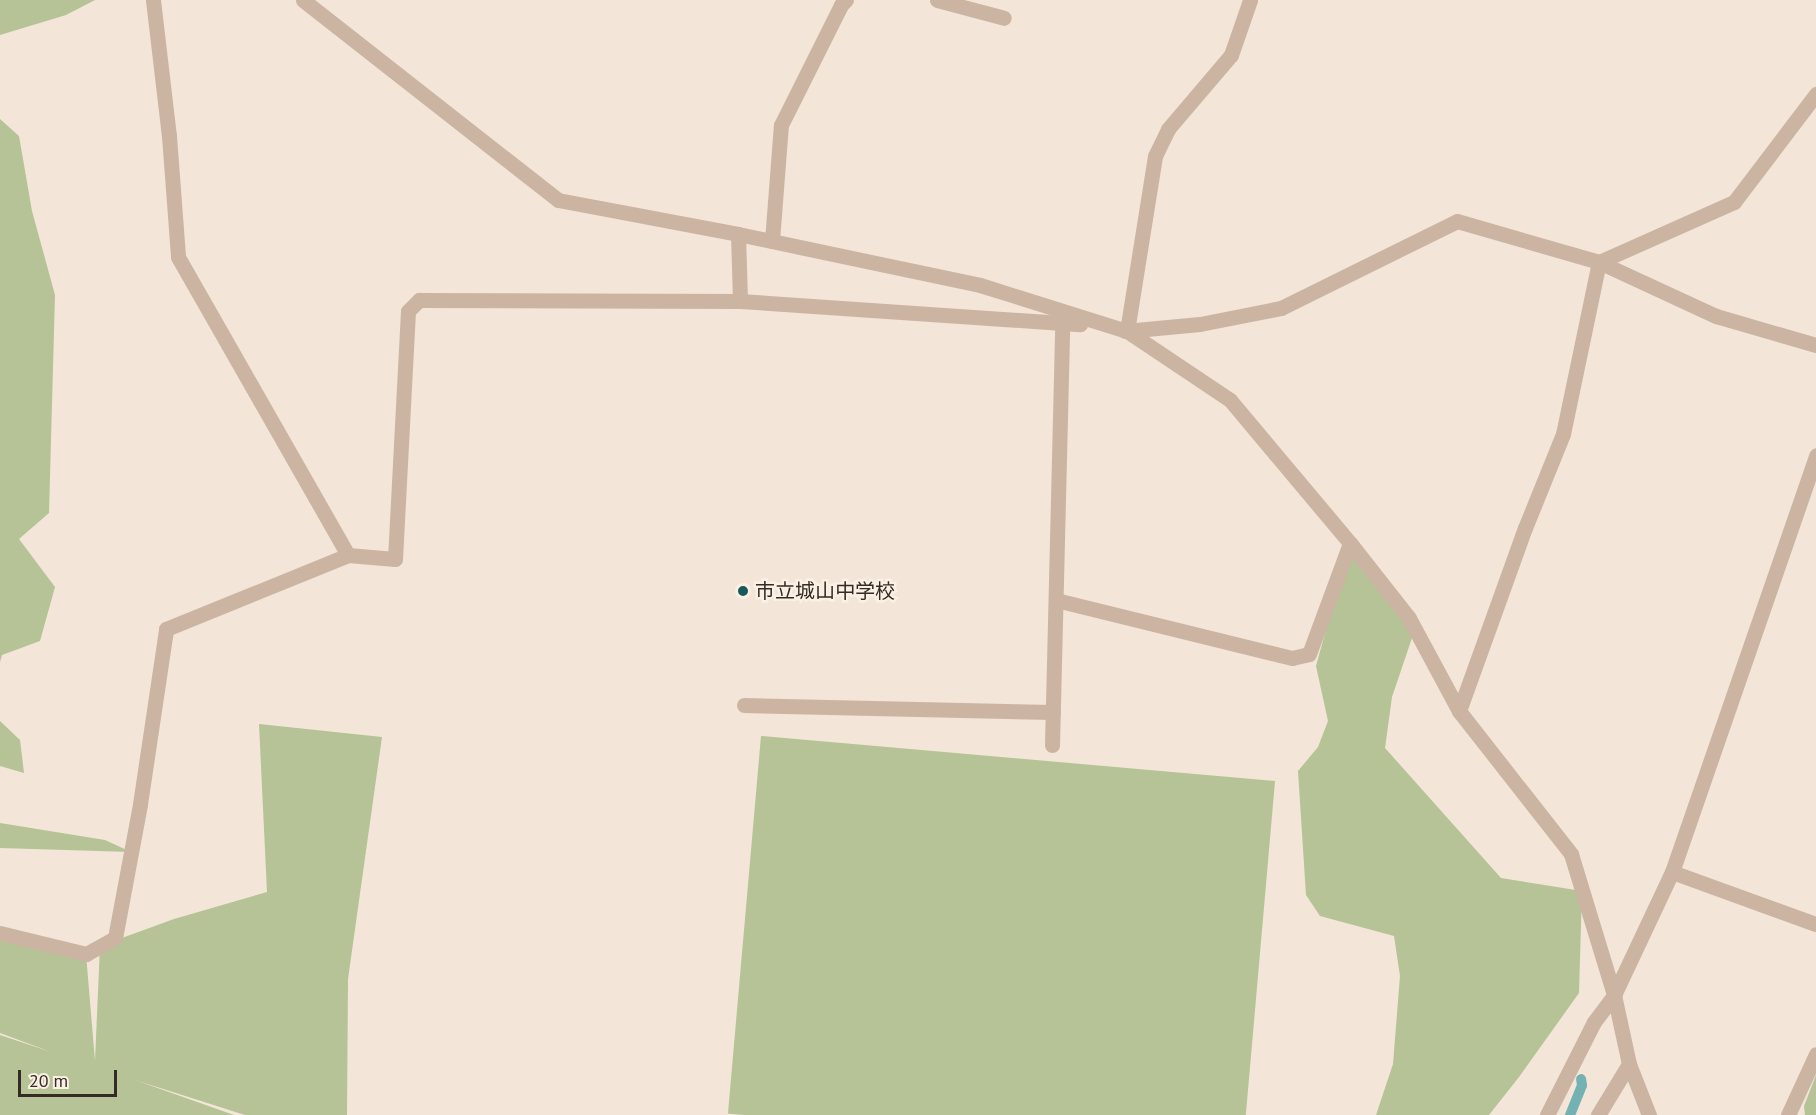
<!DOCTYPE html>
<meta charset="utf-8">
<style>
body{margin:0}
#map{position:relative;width:1816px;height:1115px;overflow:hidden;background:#f3e5d7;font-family:"PT Sans","Noto Sans JP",sans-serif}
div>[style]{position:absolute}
.green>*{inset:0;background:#b5c396;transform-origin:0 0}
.stream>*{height:10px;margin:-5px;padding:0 5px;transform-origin:5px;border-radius:5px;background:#74b1b2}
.minor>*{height:15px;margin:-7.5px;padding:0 7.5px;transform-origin:7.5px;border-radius:7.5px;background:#ccb4a2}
.tertiary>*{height:15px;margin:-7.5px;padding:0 7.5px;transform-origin:7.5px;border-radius:7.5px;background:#ccb4a2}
.dots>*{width:16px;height:16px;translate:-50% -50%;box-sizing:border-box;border:3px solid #fbf0e4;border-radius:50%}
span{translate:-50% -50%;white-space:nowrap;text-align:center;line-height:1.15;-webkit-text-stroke:5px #fbf0e4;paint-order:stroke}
.poi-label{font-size:20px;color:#362a25}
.left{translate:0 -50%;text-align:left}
.scale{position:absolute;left:18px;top:1070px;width:99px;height:27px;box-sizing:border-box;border:3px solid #362a25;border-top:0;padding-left:8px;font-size:18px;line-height:21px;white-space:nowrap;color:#362a25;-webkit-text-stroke:4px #fbf0e4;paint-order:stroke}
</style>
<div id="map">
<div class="green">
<i style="clip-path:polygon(0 0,95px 0,66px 15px,0 35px)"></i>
<i style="clip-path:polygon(0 119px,19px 136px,32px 211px,55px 295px,49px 513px,19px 539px,55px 587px,40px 641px,2px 655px,0 662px)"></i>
<i style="clip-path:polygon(1350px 543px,1415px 629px,1392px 697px,1385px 748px,1501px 878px,1582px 891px,1579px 993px,1519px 1077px,1489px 1115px,1376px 1115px,1393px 1064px,1400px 976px,1394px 936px,1320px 916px,1306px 895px,1298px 771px,1318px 747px,1328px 721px,1316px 666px)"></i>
<i style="clip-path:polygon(0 721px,20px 740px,24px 773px,0 766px)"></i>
<i style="clip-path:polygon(259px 724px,382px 737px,348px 979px,347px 1115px,245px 1115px,135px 1080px,234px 1115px,0 1115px,0 1035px,51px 1052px,0 1033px,0 933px,86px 954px,95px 1061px,100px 946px,174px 919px,267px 892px)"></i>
<i style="left:761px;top:736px;width:516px;height:379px;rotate:5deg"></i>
<i style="clip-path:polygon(0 823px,105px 840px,131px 852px,0 848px)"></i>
<i style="clip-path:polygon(1816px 1075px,1816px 1115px,1805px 1115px,1804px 1106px)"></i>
</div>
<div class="stream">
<i style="left:1570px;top:1115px;width:32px;rotate:-68deg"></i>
<i style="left:1582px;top:1085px;width:6px;rotate:-99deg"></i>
</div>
<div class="minor">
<i style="left:303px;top:0;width:324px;rotate:38.1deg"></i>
<i style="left:558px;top:200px;width:183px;rotate:10.7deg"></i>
<i style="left:738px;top:234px;width:247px;rotate:11.9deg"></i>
<i style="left:980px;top:285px;width:154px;rotate:17.4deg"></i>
<i style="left:1127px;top:331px;width:124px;rotate:33.8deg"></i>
<i style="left:1230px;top:400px;width:187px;rotate:50deg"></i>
<i style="left:1350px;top:543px;width:95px;rotate:51.8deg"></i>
<i style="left:1409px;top:618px;width:106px;rotate:61.7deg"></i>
<i style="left:1459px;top:711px;width:182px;rotate:51.9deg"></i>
<i style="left:1571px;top:854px;width:147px;rotate:73deg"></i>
<i style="left:1614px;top:995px;width:71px;rotate:77.7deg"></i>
<i style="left:1629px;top:1064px;width:60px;rotate:121.3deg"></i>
<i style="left:937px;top:0;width:69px;rotate:15deg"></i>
<i style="left:772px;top:241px;width:116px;rotate:-85.6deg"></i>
<i style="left:781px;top:125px;width:134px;rotate:-63.4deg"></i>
<i style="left:841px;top:5px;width:7px;rotate:-45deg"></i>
<i style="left:740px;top:301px;width:341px;rotate:3.9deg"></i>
<i style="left:1125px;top:331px;width:75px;rotate:-5.3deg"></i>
<i style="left:1200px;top:324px;width:83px;rotate:-11.2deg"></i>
<i style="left:1281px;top:308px;width:196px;rotate:-26.3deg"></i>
<i style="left:1457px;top:221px;width:148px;rotate:16.1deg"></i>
<i style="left:1599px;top:262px;width:129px;rotate:24.8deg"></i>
<i style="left:1716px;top:316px;width:104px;rotate:16.2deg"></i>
<i style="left:1127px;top:331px;width:177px;rotate:-80.9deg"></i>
<i style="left:1155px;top:156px;width:30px;rotate:-64deg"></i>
<i style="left:1168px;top:129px;width:97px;rotate:-49.6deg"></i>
<i style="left:1231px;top:55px;width:58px;rotate:-70.9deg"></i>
<i style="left:1056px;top:600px;width:243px;rotate:13.8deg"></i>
<i style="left:1292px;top:658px;width:17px;rotate:-13deg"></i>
<i style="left:1309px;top:654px;width:118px;rotate:-69.7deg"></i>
<i style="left:744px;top:705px;width:309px;rotate:1.3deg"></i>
<i style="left:1459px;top:711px;width:195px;rotate:-70.2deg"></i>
<i style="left:1525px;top:528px;width:101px;rotate:-68deg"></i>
<i style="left:1563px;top:434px;width:176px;rotate:-78.2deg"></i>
<i style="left:1599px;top:262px;width:148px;rotate:-24deg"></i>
<i style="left:1734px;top:202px;width:136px;rotate:-52.8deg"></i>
<i style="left:1052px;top:745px;width:423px;rotate:-88.6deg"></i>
<i style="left:1672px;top:872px;width:153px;rotate:19.9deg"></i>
<i style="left:0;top:933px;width:89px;rotate:13.7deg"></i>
<i style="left:86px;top:954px;width:33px;rotate:-29deg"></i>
<i style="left:115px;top:938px;width:136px;rotate:-79.4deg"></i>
<i style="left:140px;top:804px;width:177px;rotate:-81.5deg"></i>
<i style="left:166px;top:629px;width:196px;rotate:-22.1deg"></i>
<i style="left:348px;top:555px;width:47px;rotate:4.9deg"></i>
<i style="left:395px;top:559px;width:248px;rotate:-87deg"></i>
<i style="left:408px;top:311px;width:16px;rotate:-45deg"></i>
<i style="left:419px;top:300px;width:321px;rotate:0.2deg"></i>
<i style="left:740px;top:301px;width:67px;rotate:-91.7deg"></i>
<i style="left:1629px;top:1064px;width:55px;rotate:68.6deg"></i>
<i style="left:1547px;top:1115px;width:104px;rotate:-63.2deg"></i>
<i style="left:1594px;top:1022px;width:34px;rotate:-53deg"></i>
<i style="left:1614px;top:995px;width:136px;rotate:-64.8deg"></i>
<i style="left:1672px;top:872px;width:441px;rotate:-70.9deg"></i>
<i style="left:1788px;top:1115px;width:67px;rotate:-65.3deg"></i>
</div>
<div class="tertiary">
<i style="left:153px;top:0;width:137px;rotate:83.3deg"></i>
<i style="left:169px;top:136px;width:121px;rotate:85.7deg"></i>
<i style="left:178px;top:257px;width:343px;rotate:60.3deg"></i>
</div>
<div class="dots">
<i style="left:743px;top:591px;background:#17585b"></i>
</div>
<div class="poi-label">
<span class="left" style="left:755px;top:591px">市立城山中学校</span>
</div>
<div class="scale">20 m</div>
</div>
